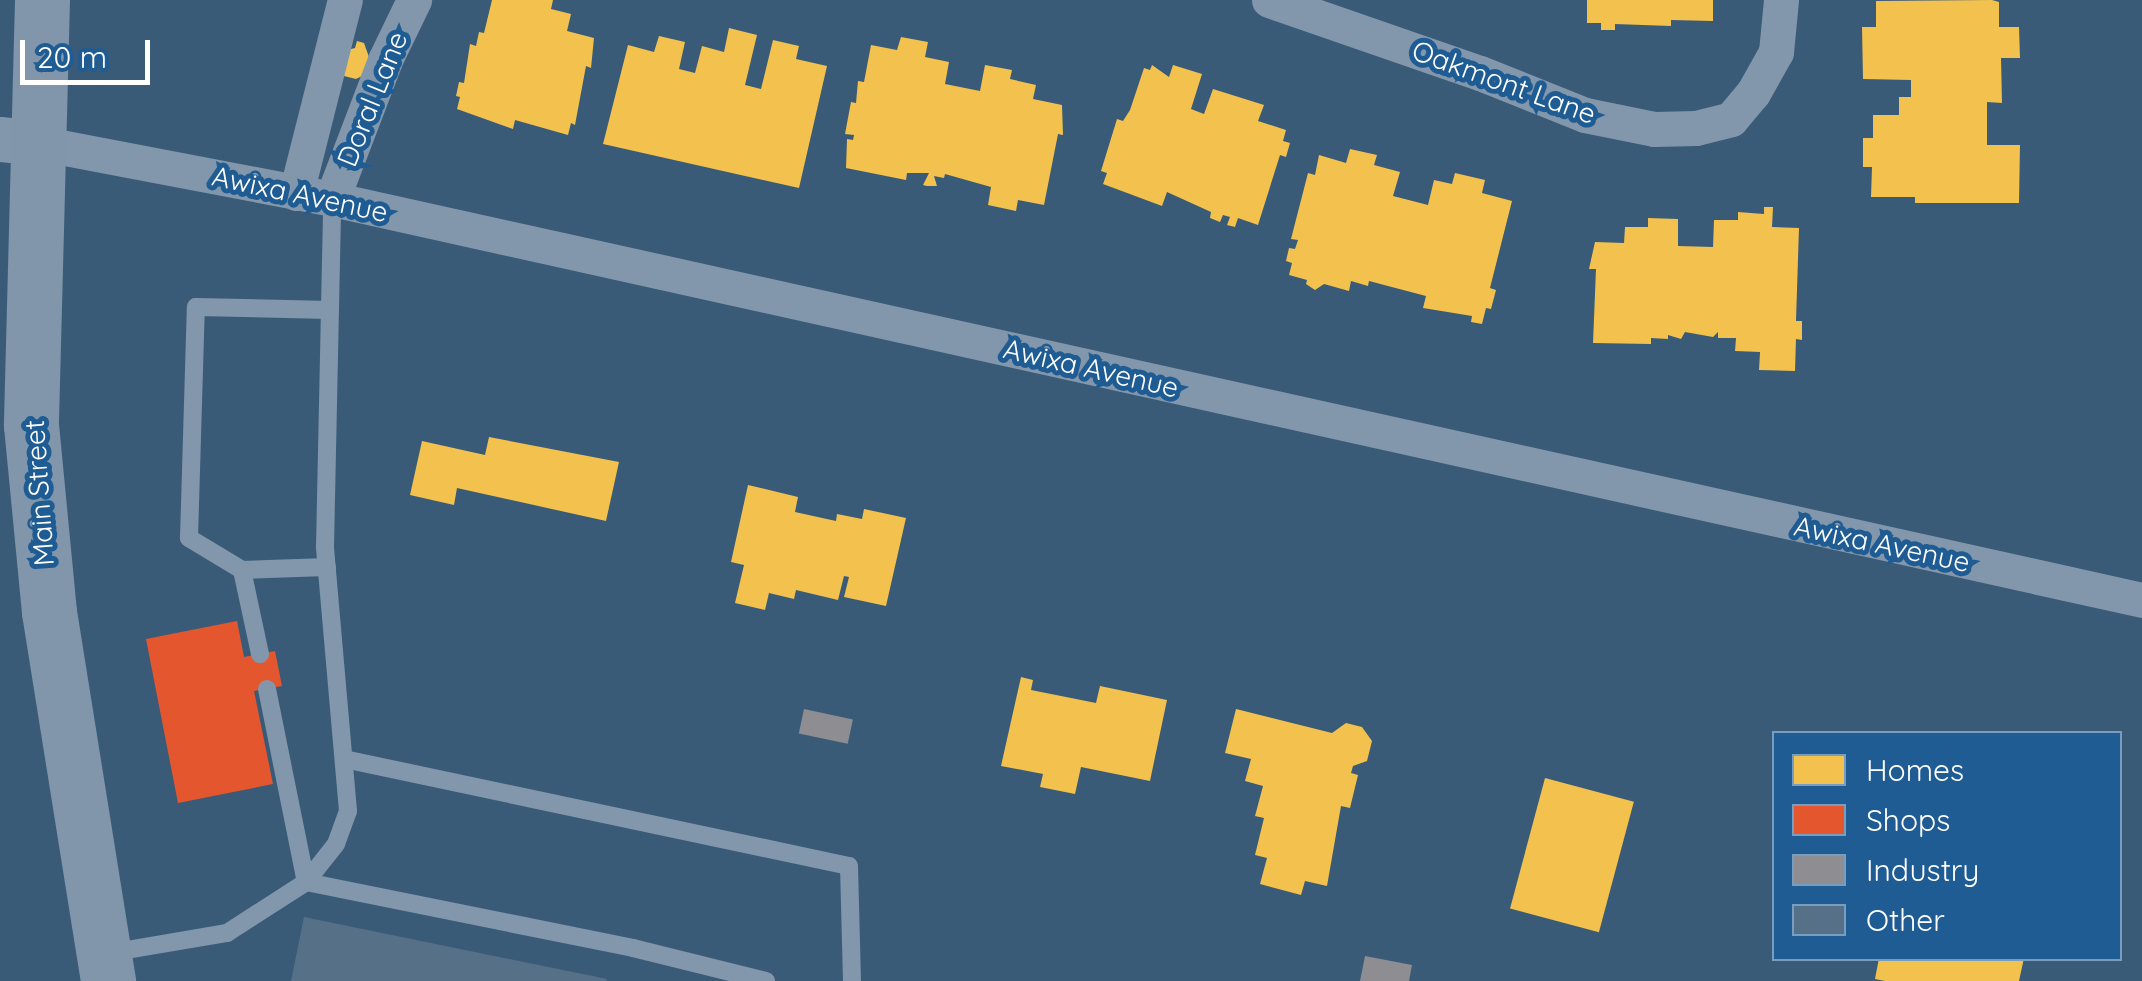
<!DOCTYPE html>
<style>
body{margin:0}
#map{position:relative;width:2142px;height:981px;overflow:hidden;background:#3a5b78;font-family:Quicksand,sans-serif}
div>[style]{position:absolute}
.homes>*{inset:0;background:#f2c14e;transform-origin:0 0}
.shops>*{inset:0;background:#e4572e}
.industry>*{inset:0;background:#8d8d92;transform-origin:0 0}
.building>*{inset:0;background:#567087}
.service>*{height:18px;margin:-9px;padding:0 9px;transform-origin:9px;border-radius:9px;background:#8297ab}
.minor>*{height:35px;margin:-17.5px;padding:0 17.5px;transform-origin:17.5px;border-radius:17.5px;background:#8297ab}
.tertiary>*{height:45px;margin:-22.5px;padding:0 22.5px;transform-origin:22.5px;border-radius:22.5px;background:#8297ab}
.primary>*{height:55px;margin:-27.5px;padding:0 27.5px;transform-origin:27.5px;border-radius:27.5px;background:#8196aa}
span{translate:-50% -50%;white-space:nowrap;text-align:center;line-height:1.15;-webkit-text-stroke:10px #1f5c93;paint-order:stroke}
.street-label{font-size:28px;color:#fff}
.legend{position:absolute;left:1772px;top:731px;width:350px;height:230px;box-sizing:border-box;background:#1f5c93;border:2px solid #799dbe;margin:0;padding:12px 18px;list-style:none;font-size:30px;color:#fff}
.legend li{display:flex;align-items:center;gap:20px;height:50px}
.legend b{width:50px;border:2px solid #799dbe}
.scale{position:absolute;left:20px;top:40px;width:130px;height:45px;box-sizing:border-box;border:5px solid #fff;border-top:0;padding-left:12px;font-size:30px;line-height:35px;white-space:nowrap;color:#fff;-webkit-text-stroke:8px #1f5c93;paint-order:stroke}
</style>
<div id="map">
<div class="homes">
<i style="clip-path:polygon(492px 0,553px 0,551px 9px,571px 14px,567px 31px,594px 38px,591px 68px,586px 66px,575px 125px,571px 123px,568px 135px,515px 120px,513px 129px,457px 109px,460px 97px,456px 96px,459px 82px,464px 83px,470px 44px,476px 46px,479px 32px,484px 33px)"></i>
<i style="clip-path:polygon(1587px 0,1713px 0,1713px 21px,1671px 20px,1671px 26px,1615px 24px,1615px 30px,1601px 30px,1601px 23px,1587px 23px)"></i>
<i style="clip-path:polygon(1992px 0,1999px 2px,1999px 27px,2019px 27px,2020px 58px,2001px 58px,2002px 103px,1987px 102px,1987px 145px,2020px 145px,2019px 203px,1915px 203px,1915px 197px,1871px 197px,1872px 167px,1863px 167px,1863px 138px,1873px 138px,1873px 115px,1899px 115px,1899px 97px,1911px 97px,1911px 80px,1863px 79px,1862px 27px,1876px 27px,1876px 1px)"></i>
<i style="clip-path:polygon(729px 28px,757px 35px,745px 85px,761px 89px,773px 40px,799px 46px,796px 59px,827px 66px,799px 188px,603px 144px,628px 45px,654px 52px,659px 36px,685px 42px,679px 69px,695px 73px,702px 46px,724px 52px)"></i>
<i style="clip-path:polygon(901px 37px,928px 42px,925px 57px,949px 62px,945px 84px,980px 91px,985px 65px,1012px 70px,1010px 79px,1036px 85px,1033px 99px,1062px 105px,1063px 135px,1058px 134px,1044px 205px,1018px 200px,1016px 211px,988px 205px,991px 187px,945px 174px,944px 178px,934px 176px,937px 186px,927px 186px,923px 185px,929px 173px,907px 173px,906px 180px,846px 168px,847px 139px,853px 140px,854px 135px,845px 134px,851px 102px,856px 103px,858px 81px,864px 82px,871px 45px,897px 50px)"></i>
<i style="clip-path:polygon(357px 41px,364px 43px,369px 57px,366px 74px,356px 79px,344px 76px,343px 51px,355px 48px)"></i>
<i style="clip-path:polygon(1152px 65px,1169px 77px,1173px 65px,1202px 74px,1191px 109px,1204px 114px,1213px 89px,1264px 105px,1258px 121px,1286px 130px,1283px 141px,1290px 143px,1286px 157px,1280px 155px,1258px 225px,1238px 218px,1235px 227px,1227px 225px,1230px 217px,1223px 215px,1220px 222px,1210px 218px,1211px 212px,1167px 192px,1162px 206px,1103px 184px,1107px 173px,1101px 171px,1117px 119px,1123px 121px,1130px 110px,1144px 68px,1150px 70px)"></i>
<i style="clip-path:polygon(1350px 149px,1377px 155px,1374px 165px,1400px 172px,1393px 196px,1428px 205px,1434px 180px,1452px 184px,1455px 173px,1485px 180px,1482px 193px,1512px 201px,1490px 288px,1496px 290px,1491px 309px,1486px 308px,1482px 324px,1471px 322px,1472px 316px,1423px 308px,1426px 296px,1369px 281px,1368px 286px,1351px 281px,1349px 291px,1324px 284px,1315px 290px,1306px 284px,1307px 280px,1289px 275px,1292px 263px,1286px 261px,1289px 248px,1295px 249px,1298px 240px,1291px 239px,1308px 173px,1315px 175px,1319px 155px,1346px 163px)"></i>
<i style="clip-path:polygon(1764px 207px,1773px 207px,1772px 227px,1799px 228px,1796px 321px,1802px 321px,1802px 340px,1796px 339px,1795px 371px,1759px 370px,1760px 352px,1735px 351px,1736px 338px,1718px 338px,1718px 332px,1713px 337px,1685px 332px,1681px 339px,1668px 335px,1668px 339px,1651px 338px,1651px 344px,1593px 343px,1596px 269px,1589px 269px,1595px 242px,1624px 243px,1625px 227px,1648px 227px,1648px 218px,1678px 219px,1678px 246px,1713px 247px,1714px 220px,1738px 220px,1738px 212px,1764px 214px)"></i>
<i style="clip-path:polygon(489px 437px,619px 462px,606px 521px,457px 488px,454px 505px,410px 495px,422px 441px,485px 455px)"></i>
<i style="clip-path:polygon(748px 485px,798px 497px,795px 512px,836px 521px,837px 514px,862px 519px,864px 509px,906px 518px,886px 606px,844px 597px,849px 577px,844px 576px,838px 600px,796px 590px,794px 599px,769px 593px,765px 610px,735px 603px,744px 565px,731px 562px)"></i>
<i style="clip-path:polygon(1021px 677px,1033px 680px,1031px 690px,1096px 703px,1100px 686px,1167px 700px,1150px 781px,1081px 767px,1075px 794px,1040px 787px,1043px 774px,1001px 766px)"></i>
<i style="clip-path:polygon(1236px 709px,1332px 733px,1346px 723px,1362px 727px,1372px 741px,1367px 761px,1353px 766px,1351px 773px,1358px 775px,1350px 808px,1341px 806px,1327px 886px,1305px 881px,1301px 895px,1260px 884px,1267px 858px,1255px 855px,1264px 818px,1255px 816px,1263px 786px,1245px 781px,1251px 759px,1225px 753px)"></i>
<i style="left:1545px;top:778px;width:92px;height:135px;rotate:15deg"></i>
<i style="clip-path:polygon(1879px 958px,2024px 958px,2019px 981px,1885px 981px,1875px 979px)"></i>
</div>
<div class="shops">
<i style="clip-path:polygon(237px 621px,244px 657px,275px 651px,282px 686px,254px 691px,273px 784px,178px 803px,146px 639px)"></i>
</div>
<div class="industry">
<i style="left:804px;top:709px;width:50px;height:25px;rotate:12deg"></i>
<i style="clip-path:polygon(1365px 956px,1412px 965px,1409px 981px,1360px 981px)"></i>
</div>
<div class="building">
<i style="clip-path:polygon(304px 917px,607px 979px,606px 981px,291px 981px)"></i>
</div>
<div class="service">
<i style="left:327px;top:567px;width:85px;rotate:178deg"></i>
<i style="left:242px;top:570px;width:62px;rotate:-148.9deg"></i>
<i style="left:189px;top:538px;width:231px;rotate:-88.3deg"></i>
<i style="left:196px;top:307px;width:134px;rotate:1.3deg"></i>
<i style="left:242px;top:570px;width:86px;rotate:77.9deg"></i>
<i style="left:267px;top:689px;width:197px;rotate:78.6deg"></i>
<i style="left:306px;top:882px;width:334px;rotate:11.4deg"></i>
<i style="left:633px;top:948px;width:137px;rotate:13.9deg"></i>
<i style="left:344px;top:759px;width:516px;rotate:11.96deg"></i>
<i style="left:849px;top:866px;width:115px;rotate:88.5deg"></i>
<i style="left:109px;top:953px;width:120px;rotate:-9.6deg"></i>
<i style="left:227px;top:933px;width:94px;rotate:-32.8deg"></i>
<i style="left:306px;top:882px;width:48px;rotate:-51.7deg"></i>
<i style="left:336px;top:844px;width:35px;rotate:-70deg"></i>
<i style="left:348px;top:811px;width:265px;rotate:-95deg"></i>
<i style="left:325px;top:547px;width:348px;rotate:-88.8deg"></i>
</div>
<div class="minor">
<i style="left:1269px;top:0;width:223px;rotate:19.1deg"></i>
<i style="left:1480px;top:73px;width:113px;rotate:21.8deg"></i>
<i style="left:1585px;top:115px;width:70px;rotate:11.5deg"></i>
<i style="left:1654px;top:129px;width:42px;rotate:-1.4deg"></i>
<i style="left:1696px;top:128px;width:36px;rotate:-14deg"></i>
<i style="left:1731px;top:119px;width:34px;rotate:-50deg"></i>
<i style="left:1753px;top:93px;width:47px;rotate:-60.7deg"></i>
<i style="left:1776px;top:52px;width:52px;rotate:-84.5deg"></i>
<i style="left:39px;top:143px;width:298px;rotate:10.8deg"></i>
<i style="left:332px;top:199px;width:1854px;rotate:12.49deg"></i>
<i style="left:296px;top:193px;width:199px;rotate:-75.8deg"></i>
<i style="left:332px;top:199px;width:149px;rotate:-69.1deg"></i>
<i style="left:385px;top:60px;width:67px;rotate:-64.2deg"></i>
</div>
<div class="tertiary">
<i style="left:0;top:139px;width:39px;rotate:6deg"></i>
</div>
<div class="primary">
<i style="left:42px;top:0;width:425px;rotate:91.5deg"></i>
<i style="left:31px;top:425px;width:188px;rotate:84.5deg"></i>
<i style="left:49px;top:612px;width:374px;rotate:80.9deg"></i>
</div>
<div class="street-label">
<span style="left:1504px;top:82px;rotate:20deg">Oakmont Lane</span>
<span style="left:372px;top:99px;rotate:-68deg">Doral Lane</span>
<span style="left:300px;top:194px;rotate:12deg">Awixa Avenue</span>
<span style="left:1091px;top:368px;rotate:13deg">Awixa Avenue</span>
<span style="left:39px;top:493px;rotate:-94deg">Main Street</span>
<span style="left:1882px;top:544px;rotate:12deg">Awixa Avenue</span>
</div>
<ul class="legend">
<li><b style="height:28px;background:#f2c14e"></b>Homes</li>
<li><b style="height:28px;background:#e4572e"></b>Shops</li>
<li><b style="height:28px;background:#8d8d92"></b>Industry</li>
<li><b style="height:28px;background:#567087"></b>Other</li>
</ul>
<div class="scale">20 m</div>
</div>
